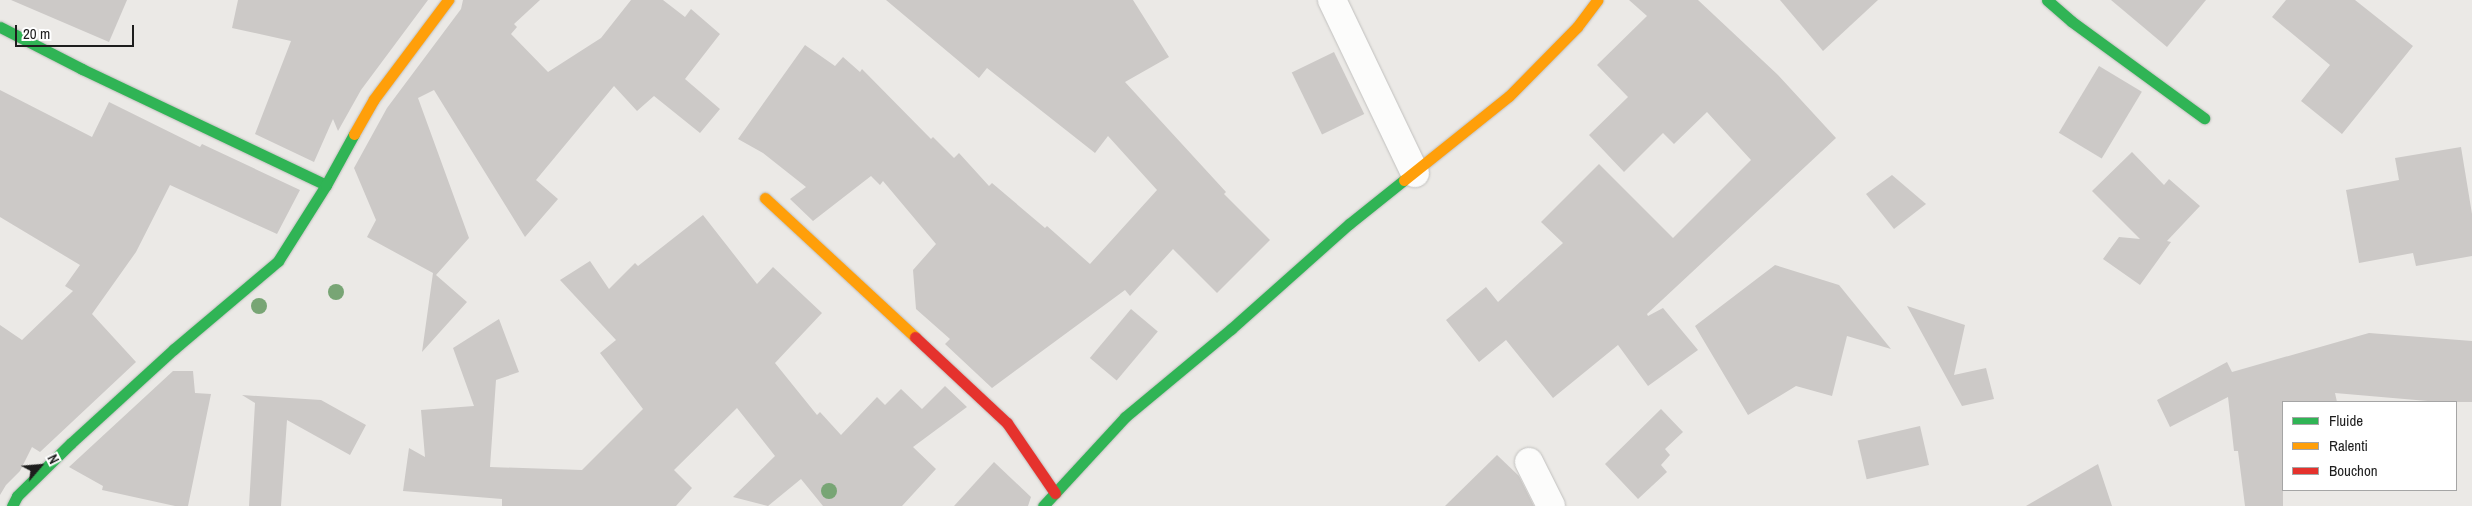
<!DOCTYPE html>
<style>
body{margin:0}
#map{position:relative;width:2472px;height:506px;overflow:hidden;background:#ebe9e6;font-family:"Archivo Narrow",sans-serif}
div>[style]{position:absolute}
.building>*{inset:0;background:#ccc9c7;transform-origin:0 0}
.roads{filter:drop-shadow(0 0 1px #c1c0be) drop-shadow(0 0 1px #c1c0be)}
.street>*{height:28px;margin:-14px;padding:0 14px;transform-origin:14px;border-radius:14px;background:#fcfcfb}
.fast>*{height:11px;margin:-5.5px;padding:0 5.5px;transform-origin:5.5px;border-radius:5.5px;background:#30b455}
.slow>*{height:11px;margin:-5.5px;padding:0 5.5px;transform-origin:5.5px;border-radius:5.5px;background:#ff9f0a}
.jam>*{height:11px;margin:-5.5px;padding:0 5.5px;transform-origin:5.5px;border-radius:5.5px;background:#e5322d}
.trees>*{width:16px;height:16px;margin:-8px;border-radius:50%;background:#78a575}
span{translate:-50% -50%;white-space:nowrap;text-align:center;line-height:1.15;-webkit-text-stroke:5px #fff;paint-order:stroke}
.legend{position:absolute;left:2282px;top:401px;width:175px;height:90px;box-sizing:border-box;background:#fff;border:1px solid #a5a5a5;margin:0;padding:6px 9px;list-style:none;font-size:15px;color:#1d1d1d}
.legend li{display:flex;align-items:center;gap:10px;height:25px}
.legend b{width:25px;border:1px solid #a5a5a5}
.north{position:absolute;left:15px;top:441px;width:50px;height:50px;-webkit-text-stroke:4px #fff;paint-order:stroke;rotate:63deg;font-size:14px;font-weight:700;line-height:20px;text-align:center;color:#1d1d1d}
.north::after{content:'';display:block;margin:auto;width:18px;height:22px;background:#1d1d1d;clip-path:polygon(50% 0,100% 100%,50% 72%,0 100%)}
.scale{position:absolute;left:15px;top:25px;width:119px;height:22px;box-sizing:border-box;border:2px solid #1d1d1d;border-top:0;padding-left:6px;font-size:15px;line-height:18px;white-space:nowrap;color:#1d1d1d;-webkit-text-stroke:4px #fff;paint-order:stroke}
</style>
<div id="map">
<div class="building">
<i style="clip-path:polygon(11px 0,127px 0,109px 42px)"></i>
<i style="clip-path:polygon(238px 0,428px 0,361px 90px,338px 131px,333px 119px,314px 162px,255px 134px,291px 41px,232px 28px)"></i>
<i style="clip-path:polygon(463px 0,540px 0,514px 24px,517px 27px,511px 34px,548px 72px,601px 38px,631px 0,663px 0,685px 17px,691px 9px,720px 34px,685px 79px,720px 109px,700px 133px,654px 96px,637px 111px,614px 86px,536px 180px,558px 199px,525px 237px,434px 90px,418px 98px,469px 238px,436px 275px,467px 302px,422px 352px,433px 273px,367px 237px,376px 220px,354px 168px,387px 108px,461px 9px)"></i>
<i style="clip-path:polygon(886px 0,1133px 0,1169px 57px,1125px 82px,1226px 192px,1224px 194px,1270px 240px,1217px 293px,1173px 249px,1130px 296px,1125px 290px,992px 388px,945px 344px,950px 339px,916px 309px,913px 270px,936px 244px,883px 181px,880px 185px,871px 176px,813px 221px,790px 199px,806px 187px,763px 153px,738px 139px,805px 45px,835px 66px,843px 57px,860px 72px,862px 69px,931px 139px,933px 137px,954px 158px,959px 153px,989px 186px,992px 183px,1045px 228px,1047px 226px,1090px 264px,1157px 190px,1108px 136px,1095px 153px,987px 68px,979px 78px)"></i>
<i style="clip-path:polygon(1629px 0,1698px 0,1778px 75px,1836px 138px,1647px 314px,1648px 316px,1663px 308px,1698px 350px,1648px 386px,1618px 345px,1553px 398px,1506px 340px,1479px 362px,1446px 320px,1486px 287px,1498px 302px,1563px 243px,1541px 222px,1599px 164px,1673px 238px,1751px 160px,1707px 112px,1674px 144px,1663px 133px,1624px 172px,1589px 135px,1628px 97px,1597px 65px,1647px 16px)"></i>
<i style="clip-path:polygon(1780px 0,1878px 0,1823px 51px)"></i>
<i style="clip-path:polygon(2111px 0,2206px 0,2167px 47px)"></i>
<i style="clip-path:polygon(2286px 0,2355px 0,2413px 46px,2342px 134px,2301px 101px,2330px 65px,2272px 17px)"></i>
<i style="left:1334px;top:52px;width:69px;height:47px;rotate:64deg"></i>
<i style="left:2099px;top:66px;width:50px;height:78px;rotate:31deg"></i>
<i style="clip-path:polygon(0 90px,92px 137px,109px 102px,200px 147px,202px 144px,300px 190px,277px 234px,170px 185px,136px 252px,92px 314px,136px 362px,40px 452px,32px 447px,20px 471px,6px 485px,0 495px,0 325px,22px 340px,73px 291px,65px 286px,80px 265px,0 217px)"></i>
<i style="clip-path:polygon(2461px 147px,2472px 214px,2472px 256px,2416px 266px,2413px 253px,2359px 263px,2346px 190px,2399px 180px,2395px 158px)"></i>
<i style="clip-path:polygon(2132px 152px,2164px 185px,2169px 179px,2200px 206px,2167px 241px,2171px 242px,2140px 285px,2103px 259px,2119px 237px,2140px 239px,2092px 191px)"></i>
<i style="clip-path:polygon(1892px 175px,1926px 204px,1894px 229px,1866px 194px)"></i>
<i style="clip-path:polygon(703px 215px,757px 284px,773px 267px,822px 313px,775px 363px,817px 415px,820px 412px,841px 435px,877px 397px,885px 405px,901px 389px,922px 409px,945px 386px,967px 407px,913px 447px,936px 469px,902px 506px,823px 506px,801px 479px,768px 506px,733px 497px,775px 456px,737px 408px,674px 470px,692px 488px,676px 506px,502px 506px,502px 499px,403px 491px,409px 448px,425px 457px,421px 410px,474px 406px,453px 348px,499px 319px,519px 372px,496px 380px,490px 467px,582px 470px,643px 409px,600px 353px,616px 340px,560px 280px,590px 261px,609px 289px,635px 263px,638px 266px)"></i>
<i style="clip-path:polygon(1775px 265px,1839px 285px,1891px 349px,1847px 336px,1832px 396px,1796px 386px,1748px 415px,1695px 326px)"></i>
<i style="clip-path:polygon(1907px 306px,1965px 325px,1954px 375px,1986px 368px,1994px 399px,1962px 406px)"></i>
<i style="left:1131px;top:309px;width:35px;height:64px;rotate:40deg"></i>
<i style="clip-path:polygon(2369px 333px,2472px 341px,2472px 402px,2439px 402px,2335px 393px,2337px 402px,2283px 402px,2283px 506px,2245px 506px,2238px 451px,2234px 451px,2228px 397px,2170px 427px,2157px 400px,2227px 362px,2232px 372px)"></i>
<i style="clip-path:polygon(173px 371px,193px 371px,195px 393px,211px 394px,188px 506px,175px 506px,102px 490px,103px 486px,69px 467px)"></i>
<i style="clip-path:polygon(242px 395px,321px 400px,366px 425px,350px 455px,287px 420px,281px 506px,249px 506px,255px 403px)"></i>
<i style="clip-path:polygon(1661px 409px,1683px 432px,1665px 449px,1670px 455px,1661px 465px,1667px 472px,1638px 499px,1605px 464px)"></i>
<i style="left:1920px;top:426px;width:40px;height:64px;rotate:77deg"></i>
<i style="clip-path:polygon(1497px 455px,1519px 476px,1534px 506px,1445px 506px)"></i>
<i style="clip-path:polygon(994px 462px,1031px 497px,1028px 506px,954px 506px)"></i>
<i style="clip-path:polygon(2098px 464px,2112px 506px,2026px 506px)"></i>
</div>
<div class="roads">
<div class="street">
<i style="left:1332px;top:0;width:192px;rotate:64.4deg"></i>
<i style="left:1529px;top:462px;width:49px;rotate:63.4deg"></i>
</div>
<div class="fast">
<i style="left:2047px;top:0;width:32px;rotate:41deg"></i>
<i style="left:2071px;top:21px;width:165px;rotate:36.1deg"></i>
<i style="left:0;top:27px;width:92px;rotate:27.1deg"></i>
<i style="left:82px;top:69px;width:270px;rotate:25.4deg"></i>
<i style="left:12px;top:506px;width:11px;rotate:-63deg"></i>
<i style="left:17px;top:496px;width:76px;rotate:-44.5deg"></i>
<i style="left:71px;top:443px;width:139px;rotate:-42.4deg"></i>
<i style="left:174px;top:349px;width:136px;rotate:-40.2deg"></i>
<i style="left:278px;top:261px;width:90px;rotate:-57.7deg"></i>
<i style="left:326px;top:185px;width:58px;rotate:-61.2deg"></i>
<i style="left:1043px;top:506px;width:121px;rotate:-47.3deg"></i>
<i style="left:1125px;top:417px;width:138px;rotate:-39.7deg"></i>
<i style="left:1231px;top:329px;width:158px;rotate:-41.7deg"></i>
<i style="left:1349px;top:224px;width:70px;rotate:-38.7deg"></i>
</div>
<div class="slow">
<i style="left:354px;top:134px;width:40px;rotate:-60.3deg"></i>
<i style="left:374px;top:99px;width:124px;rotate:-53.2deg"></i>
<i style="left:1404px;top:180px;width:134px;rotate:-38.7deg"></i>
<i style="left:1509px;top:96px;width:97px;rotate:-45.4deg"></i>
<i style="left:1577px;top:27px;width:34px;rotate:-53deg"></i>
<i style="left:765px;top:198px;width:205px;rotate:42.8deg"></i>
</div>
<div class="jam">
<i style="left:915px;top:337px;width:126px;rotate:43.1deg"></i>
<i style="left:1007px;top:423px;width:85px;rotate:55.6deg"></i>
</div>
</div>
<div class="trees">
<i style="left:336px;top:292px"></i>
<i style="left:259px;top:306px"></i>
<i style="left:829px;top:491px"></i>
</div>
<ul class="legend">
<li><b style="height:6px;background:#30b455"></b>Fluide</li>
<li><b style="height:6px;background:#ff9f0a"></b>Ralenti</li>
<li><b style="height:6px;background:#e5322d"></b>Bouchon</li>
</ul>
<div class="north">N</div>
<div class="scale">20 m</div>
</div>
